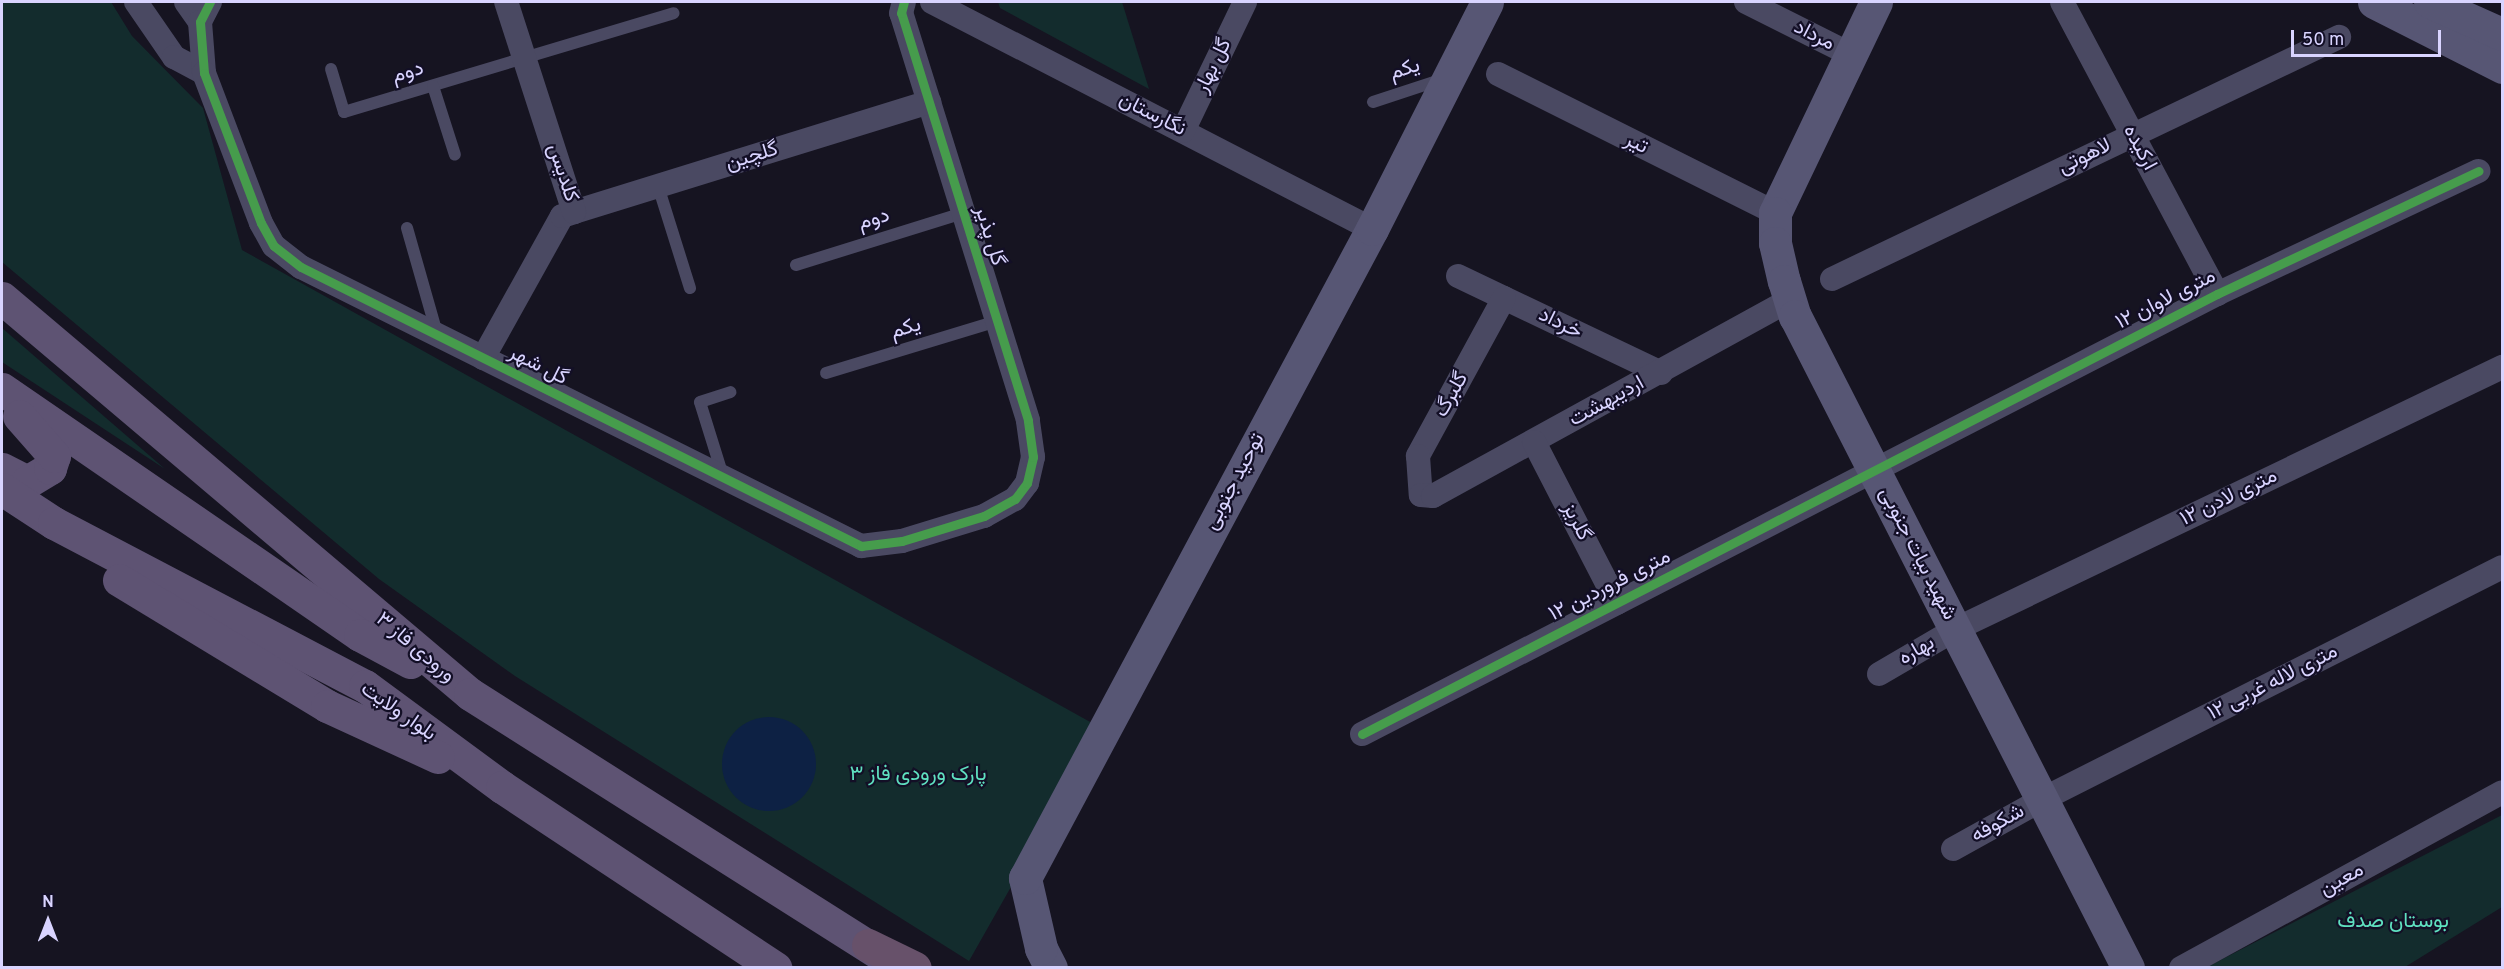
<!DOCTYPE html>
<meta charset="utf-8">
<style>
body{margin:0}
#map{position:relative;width:2504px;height:969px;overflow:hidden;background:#161421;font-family:Overpass,Vazirmatn,sans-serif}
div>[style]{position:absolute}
.green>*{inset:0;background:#132c2d}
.water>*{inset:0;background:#0d2144}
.round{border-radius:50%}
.lane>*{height:12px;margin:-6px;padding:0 6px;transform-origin:6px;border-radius:6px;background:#4a4962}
.street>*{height:24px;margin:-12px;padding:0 12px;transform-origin:12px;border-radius:12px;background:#4a4962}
.secondary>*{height:33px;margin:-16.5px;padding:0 16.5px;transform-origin:16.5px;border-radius:16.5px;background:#575674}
.primary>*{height:33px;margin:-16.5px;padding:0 16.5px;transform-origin:16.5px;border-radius:16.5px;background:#5e5373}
.highway>*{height:33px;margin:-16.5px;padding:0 16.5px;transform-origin:16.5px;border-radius:16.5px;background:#67516a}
.cycleway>*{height:9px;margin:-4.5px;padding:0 4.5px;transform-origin:4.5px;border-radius:4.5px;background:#469c4c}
span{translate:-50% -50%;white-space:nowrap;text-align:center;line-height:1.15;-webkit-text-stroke:4.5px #130f26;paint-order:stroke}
.street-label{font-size:21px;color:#d9d4ff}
.park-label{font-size:21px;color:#5fe0c0}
.frame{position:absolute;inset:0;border:3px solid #d9d4ff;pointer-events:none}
.north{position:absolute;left:18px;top:891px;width:60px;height:60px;-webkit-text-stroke:4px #130f26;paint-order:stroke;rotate:0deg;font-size:16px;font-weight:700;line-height:24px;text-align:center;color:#d9d4ff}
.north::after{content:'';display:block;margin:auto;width:21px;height:27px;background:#d9d4ff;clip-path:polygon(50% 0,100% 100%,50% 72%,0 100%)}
.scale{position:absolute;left:2291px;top:30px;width:150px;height:27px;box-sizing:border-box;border:3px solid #d9d4ff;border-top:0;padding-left:8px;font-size:18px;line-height:21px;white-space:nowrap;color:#d9d4ff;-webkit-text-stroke:4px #130f26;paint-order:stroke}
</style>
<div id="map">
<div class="green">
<i style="clip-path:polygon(2px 2px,111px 2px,132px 36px,203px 108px,242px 250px,1101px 728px,969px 961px,515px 676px,379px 579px,2px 262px)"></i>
<i style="clip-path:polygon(998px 2px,1122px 2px,1149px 89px,1000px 8px)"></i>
<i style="clip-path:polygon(2px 328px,165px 469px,2px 362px)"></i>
<i style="clip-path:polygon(2502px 815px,2502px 907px,2405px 967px,2207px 967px)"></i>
</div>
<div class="water">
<i class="round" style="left:722px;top:717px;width:94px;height:94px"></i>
</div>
<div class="lane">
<i style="left:331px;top:69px;width:45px;rotate:73.2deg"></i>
<i style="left:344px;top:112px;width:344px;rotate:-16.7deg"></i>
<i style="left:433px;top:86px;width:72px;rotate:72.3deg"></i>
<i style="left:1373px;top:102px;width:74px;rotate:-18.2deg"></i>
<i style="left:658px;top:186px;width:107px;rotate:72.6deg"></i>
<i style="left:407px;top:228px;width:109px;rotate:74.1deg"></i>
<i style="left:796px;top:265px;width:175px;rotate:-17.3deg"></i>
<i style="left:826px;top:373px;width:179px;rotate:-16.9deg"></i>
<i style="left:723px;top:476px;width:77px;rotate:-107.3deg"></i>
<i style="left:700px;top:402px;width:32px;rotate:-18deg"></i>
</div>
<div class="street">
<i style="left:136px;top:2px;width:67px;rotate:55.4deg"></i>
<i style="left:174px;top:57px;width:34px;rotate:28deg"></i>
<i style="left:186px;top:2px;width:24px;rotate:55deg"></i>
<i style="left:210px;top:2px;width:22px;rotate:117deg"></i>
<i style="left:200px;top:22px;width:51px;rotate:85.5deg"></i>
<i style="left:204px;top:73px;width:160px;rotate:69.2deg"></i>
<i style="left:261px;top:223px;width:26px;rotate:61deg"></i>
<i style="left:274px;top:246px;width:34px;rotate:38deg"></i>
<i style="left:301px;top:267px;width:626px;rotate:26.48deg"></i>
<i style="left:861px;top:546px;width:41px;rotate:-7deg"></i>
<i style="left:902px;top:541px;width:86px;rotate:-17deg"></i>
<i style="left:984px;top:516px;width:35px;rotate:-29deg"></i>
<i style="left:1015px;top:499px;width:20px;rotate:-53deg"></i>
<i style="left:1027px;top:483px;width:27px;rotate:-77deg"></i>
<i style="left:1033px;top:457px;width:37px;rotate:-98deg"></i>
<i style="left:1028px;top:420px;width:426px;rotate:-107.3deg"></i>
<i style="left:901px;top:13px;width:11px;rotate:-75deg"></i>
<i style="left:932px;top:2px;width:495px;rotate:27.3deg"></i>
<i style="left:1746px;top:2px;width:116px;rotate:26.6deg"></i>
<i style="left:2062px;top:2px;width:331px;rotate:62deg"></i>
<i style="left:1498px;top:74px;width:310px;rotate:26.6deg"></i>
<i style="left:1183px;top:131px;width:143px;rotate:-64.3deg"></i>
<i style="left:574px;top:212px;width:372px;rotate:-17.2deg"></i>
<i style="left:1458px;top:276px;width:225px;rotate:25.5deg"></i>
<i style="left:1832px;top:279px;width:562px;rotate:-25.52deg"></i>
<i style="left:1504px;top:298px;width:180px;rotate:118.6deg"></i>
<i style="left:1418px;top:456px;width:39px;rotate:86deg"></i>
<i style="left:1421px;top:495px;width:12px;rotate:5deg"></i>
<i style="left:1433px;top:496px;width:407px;rotate:-28.8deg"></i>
<i style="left:483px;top:358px;width:162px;rotate:-60.9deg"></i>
<i style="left:562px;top:216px;width:13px;rotate:-18deg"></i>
<i style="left:574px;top:212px;width:221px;rotate:-107.9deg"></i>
<i style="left:1534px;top:442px;width:181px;rotate:62.7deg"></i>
<i style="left:1879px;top:674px;width:89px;rotate:-30.3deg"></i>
<i style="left:1956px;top:629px;width:606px;rotate:-25.63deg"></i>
<i style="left:1362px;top:734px;width:962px;rotate:-27.23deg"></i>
<i style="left:2217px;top:294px;width:289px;rotate:-25.2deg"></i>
<i style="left:1953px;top:849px;width:103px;rotate:-29.1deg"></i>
<i style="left:2043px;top:799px;width:514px;rotate:-26.81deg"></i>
<i style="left:2181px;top:968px;width:366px;rotate:-28.7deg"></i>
</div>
<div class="secondary">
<i style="left:1876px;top:2px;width:234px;rotate:115.6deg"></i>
<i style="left:1775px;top:213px;width:30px;rotate:90deg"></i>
<i style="left:1775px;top:243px;width:39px;rotate:77deg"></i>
<i style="left:1784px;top:281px;width:37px;rotate:73deg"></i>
<i style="left:1795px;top:316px;width:732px;rotate:62.94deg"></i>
<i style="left:2374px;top:2px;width:144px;rotate:26.9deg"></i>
<i style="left:2430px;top:2px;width:79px;rotate:24deg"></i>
<i style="left:1051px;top:968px;width:22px;rotate:-117deg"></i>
<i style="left:1041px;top:948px;width:72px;rotate:-102.9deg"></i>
<i style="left:1025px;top:878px;width:736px;rotate:-61.87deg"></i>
<i style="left:1372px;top:229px;width:254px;rotate:-63.1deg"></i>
</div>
<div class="primary">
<i style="left:2px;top:298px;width:613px;rotate:40.24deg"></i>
<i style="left:470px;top:694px;width:501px;rotate:32.36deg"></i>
<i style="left:2px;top:389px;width:434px;rotate:34.5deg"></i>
<i style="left:360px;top:635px;width:57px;rotate:28.4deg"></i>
<i style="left:2px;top:469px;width:28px;rotate:27deg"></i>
<i style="left:27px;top:482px;width:27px;rotate:-31deg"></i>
<i style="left:50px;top:468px;width:13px;rotate:-72deg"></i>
<i style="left:54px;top:456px;width:53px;rotate:-131.2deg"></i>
<i style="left:2px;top:489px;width:62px;rotate:33.2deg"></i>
<i style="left:54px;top:523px;width:351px;rotate:27.7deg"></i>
<i style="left:365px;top:686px;width:170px;rotate:36.4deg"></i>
<i style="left:502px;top:787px;width:328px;rotate:33.5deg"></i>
<i style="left:119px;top:580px;width:243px;rotate:31.2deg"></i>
<i style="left:327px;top:706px;width:122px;rotate:24.7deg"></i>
</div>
<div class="highway">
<i style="left:868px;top:945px;width:52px;rotate:26.1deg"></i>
</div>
<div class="cycleway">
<i style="left:210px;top:2px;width:22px;rotate:117deg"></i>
<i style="left:200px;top:22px;width:51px;rotate:85.5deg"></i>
<i style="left:204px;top:73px;width:160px;rotate:69.2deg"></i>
<i style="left:261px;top:223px;width:26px;rotate:61deg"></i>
<i style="left:274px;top:246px;width:34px;rotate:38deg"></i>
<i style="left:301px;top:267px;width:626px;rotate:26.48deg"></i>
<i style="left:861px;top:546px;width:41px;rotate:-7deg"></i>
<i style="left:902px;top:541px;width:86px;rotate:-17deg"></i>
<i style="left:984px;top:516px;width:35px;rotate:-29deg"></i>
<i style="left:1015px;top:499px;width:20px;rotate:-53deg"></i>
<i style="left:1027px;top:483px;width:27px;rotate:-77deg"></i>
<i style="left:1033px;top:457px;width:37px;rotate:-98deg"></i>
<i style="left:1028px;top:420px;width:426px;rotate:-107.3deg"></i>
<i style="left:901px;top:13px;width:11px;rotate:-75deg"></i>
<i style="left:1362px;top:734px;width:962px;rotate:-27.23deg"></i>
<i style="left:2217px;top:294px;width:289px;rotate:-25.2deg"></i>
</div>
<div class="street-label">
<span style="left:1814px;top:36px;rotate:27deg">مرداد</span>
<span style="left:1214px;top:66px;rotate:-64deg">گل بهار</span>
<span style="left:1405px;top:70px;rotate:-18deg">یکم</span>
<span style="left:408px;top:73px;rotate:-16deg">دوم</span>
<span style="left:1152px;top:115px;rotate:27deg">نگارستان</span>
<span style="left:1636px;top:144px;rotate:27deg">تیر</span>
<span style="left:2139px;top:148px;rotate:62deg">ارکیده</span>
<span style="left:752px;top:157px;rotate:-17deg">گلچین</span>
<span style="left:2085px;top:157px;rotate:-26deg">لاهوتی</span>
<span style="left:562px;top:173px;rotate:72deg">کلدیس</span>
<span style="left:874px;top:220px;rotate:-17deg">دوم</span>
<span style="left:989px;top:236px;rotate:73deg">گل پذیر</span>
<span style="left:2166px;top:300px;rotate:-27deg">۱۲ متری لاوان</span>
<span style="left:1560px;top:324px;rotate:26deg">خرداد</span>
<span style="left:906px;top:329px;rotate:-17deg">یکم</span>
<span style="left:538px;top:366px;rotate:27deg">گل شهر</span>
<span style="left:1452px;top:395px;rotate:-61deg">گلبرگ</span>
<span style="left:1607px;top:402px;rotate:-29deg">اردیبهشت</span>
<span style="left:1235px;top:482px;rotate:-62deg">توحید جنوبی</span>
<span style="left:2229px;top:498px;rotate:-26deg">۱۲ متری لادن</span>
<span style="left:1576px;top:522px;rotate:63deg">گلریز</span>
<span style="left:1917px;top:554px;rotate:63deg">شهید بیات جنوبی</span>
<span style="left:1610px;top:586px;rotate:-27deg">۱۲ متری فروردین</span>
<span style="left:415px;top:648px;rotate:40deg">ورودی فاز ۳</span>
<span style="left:1917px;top:651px;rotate:-30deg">بهاره</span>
<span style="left:2273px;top:683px;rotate:-27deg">۱۲ متری لاله غربی</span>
<span style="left:398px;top:712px;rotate:35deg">بلوار ولایت</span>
<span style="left:1998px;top:824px;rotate:-29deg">شکوفه</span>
<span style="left:2342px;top:880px;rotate:-29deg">معین</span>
</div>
<div class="park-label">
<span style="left:918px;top:775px">پارک ورودی فاز ۳</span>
<span style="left:2393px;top:922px">بوستان صدف</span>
</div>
<div class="frame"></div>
<div class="north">N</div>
<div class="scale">50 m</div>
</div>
